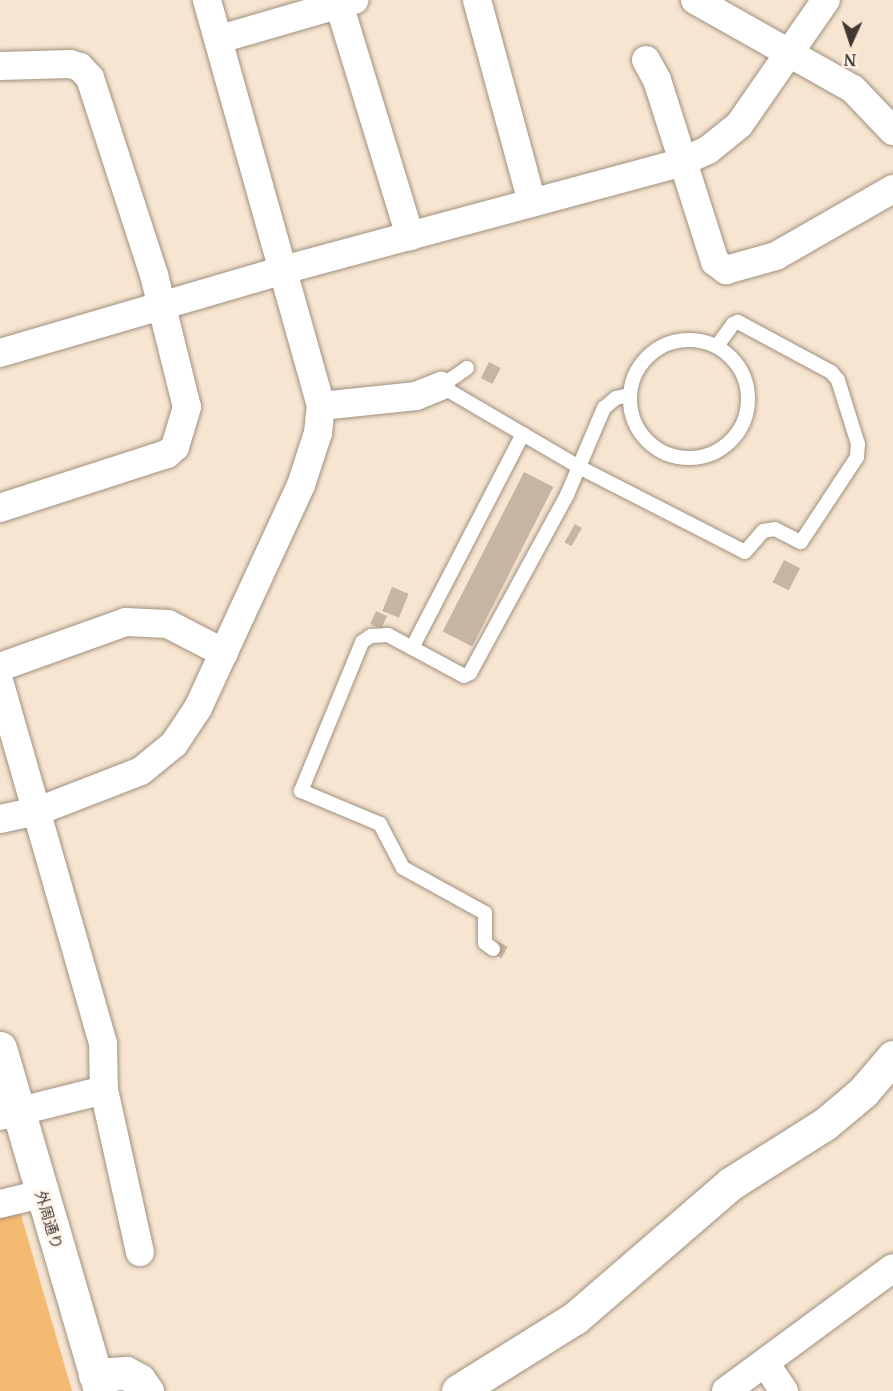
<!DOCTYPE html>
<meta charset="utf-8">
<style>
body{margin:0}
#map{position:relative;width:893px;height:1391px;overflow:hidden;background:#f6e5d1;font-family:"Noto Serif","Noto Sans JP",serif}
div>[style]{position:absolute}
.green>*{inset:0;background:#f5ba71}
.building>*{inset:0;background:#c6b5a2;transform-origin:0 0}
.roads{filter:drop-shadow(0 0 2px #a0907e) drop-shadow(0 0 2px #a0907e)}
.service>*{height:14px;margin:-7px;padding:0 7px;transform-origin:7px;border-radius:7px;background:#fff}
.service>.ring{margin:-7px;padding:0;box-sizing:content-box;background:none;border:14px solid #fff;border-radius:50%}
.minor>*{height:28px;margin:-14px;padding:0 14px;transform-origin:14px;border-radius:14px;background:#fff}
.tertiary>*{height:33px;margin:-16.5px;padding:0 16.5px;transform-origin:16.5px;border-radius:16.5px;background:#fff}
span{translate:-50% -50%;white-space:nowrap;text-align:center;line-height:1.15;-webkit-text-stroke:5px #fef3e7;paint-order:stroke}
.street-label{font-size:15px;color:#403932}
.north{position:absolute;left:821px;top:12px;width:60px;height:60px;-webkit-text-stroke:4px #fef3e7;paint-order:stroke;rotate:183deg;font-size:16px;font-weight:700;line-height:24px;text-align:center;color:#403932}
.north::after{content:'';display:block;margin:auto;width:21px;height:27px;background:#403932;clip-path:polygon(50% 0,100% 100%,50% 72%,0 100%)}
</style>
<div id="map">
<div class="green">
<i style="clip-path:polygon(19px 1208px,72px 1391px,0 1391px,0 1213px)"></i>
</div>
<div class="building">
<i style="left:489px;top:362px;width:13px;height:18px;rotate:27deg"></i>
<i style="left:524px;top:472px;width:33px;height:179px;rotate:27deg"></i>
<i style="left:575px;top:524px;width:8px;height:21px;rotate:30deg"></i>
<i style="left:784px;top:560px;width:18px;height:25px;rotate:27deg"></i>
<i style="left:392px;top:587px;width:18px;height:26px;rotate:22deg"></i>
<i style="left:376px;top:611px;width:12px;height:14px;rotate:24deg"></i>
<i style="left:499px;top:942px;width:10px;height:13px;rotate:29deg"></i>
</div>
<div class="roads">
<div class="service">
<i class="ring" style="left:630px;top:340px;width:104px;height:104px"></i>
<i style="left:467px;top:368px;width:32px;rotate:145deg"></i>
<i style="left:441px;top:386px;width:160px;rotate:30.4deg"></i>
<i style="left:579px;top:467px;width:186px;rotate:27.1deg"></i>
<i style="left:745px;top:552px;width:28px;rotate:-49deg"></i>
<i style="left:763px;top:531px;width:12px;rotate:-9deg"></i>
<i style="left:775px;top:529px;width:29px;rotate:27deg"></i>
<i style="left:801px;top:542px;width:102px;rotate:-56.6deg"></i>
<i style="left:857px;top:457px;width:13px;rotate:-86deg"></i>
<i style="left:858px;top:444px;width:67px;rotate:-107.4deg"></i>
<i style="left:838px;top:380px;width:11px;rotate:-131deg"></i>
<i style="left:831px;top:372px;width:106px;rotate:-151.7deg"></i>
<i style="left:738px;top:322px;width:5px;rotate:158deg"></i>
<i style="left:733px;top:324px;width:27px;rotate:126deg"></i>
<i style="left:412px;top:648px;width:241px;rotate:-62.6deg"></i>
<i style="left:493px;top:949px;width:10px;rotate:-143deg"></i>
<i style="left:485px;top:943px;width:30px;rotate:-90deg"></i>
<i style="left:485px;top:913px;width:94px;rotate:-151.2deg"></i>
<i style="left:403px;top:868px;width:50px;rotate:-117.6deg"></i>
<i style="left:380px;top:824px;width:86px;rotate:-157.3deg"></i>
<i style="left:301px;top:791px;width:161px;rotate:-67.7deg"></i>
<i style="left:362px;top:642px;width:11px;rotate:-34deg"></i>
<i style="left:371px;top:636px;width:17px;rotate:-3deg"></i>
<i style="left:388px;top:635px;width:86px;rotate:28.3deg"></i>
<i style="left:464px;top:676px;width:7px;rotate:-27deg"></i>
<i style="left:470px;top:673px;width:203px;rotate:-61.4deg"></i>
<i style="left:567px;top:495px;width:95px;rotate:-67deg"></i>
<i style="left:604px;top:408px;width:16px;rotate:-40deg"></i>
<i style="left:616px;top:398px;width:13px;rotate:-13deg"></i>
</div>
<div class="minor">
<i style="left:477px;top:0;width:210px;rotate:74.8deg"></i>
<i style="left:695px;top:0;width:181px;rotate:29.4deg"></i>
<i style="left:853px;top:89px;width:58px;rotate:46.4deg"></i>
<i style="left:339px;top:4px;width:243px;rotate:73deg"></i>
<i style="left:220px;top:39px;width:140px;rotate:-16.2deg"></i>
<i style="left:646px;top:60px;width:23px;rotate:61deg"></i>
<i style="left:657px;top:80px;width:191px;rotate:72.3deg"></i>
<i style="left:715px;top:262px;width:14px;rotate:36deg"></i>
<i style="left:726px;top:270px;width:52px;rotate:-15.6deg"></i>
<i style="left:776px;top:256px;width:135px;rotate:-29.8deg"></i>
<i style="left:0;top:66px;width:70px;rotate:-1.6deg"></i>
<i style="left:70px;top:64px;width:10px;rotate:17deg"></i>
<i style="left:80px;top:67px;width:15px;rotate:48deg"></i>
<i style="left:90px;top:78px;width:207px;rotate:72deg"></i>
<i style="left:154px;top:275px;width:136px;rotate:76deg"></i>
<i style="left:187px;top:407px;width:42px;rotate:106.7deg"></i>
<i style="left:175px;top:447px;width:11px;rotate:139deg"></i>
<i style="left:167px;top:454px;width:176px;rotate:162.1deg"></i>
<i style="left:0;top:353px;width:295px;rotate:-16.3deg"></i>
<i style="left:283px;top:270px;width:413px;rotate:-15.1deg"></i>
<i style="left:682px;top:162px;width:29px;rotate:-25deg"></i>
<i style="left:708px;top:150px;width:40px;rotate:-39deg"></i>
<i style="left:739px;top:125px;width:152px;rotate:-55.2deg"></i>
<i style="left:321px;top:406px;width:96px;rotate:-6deg"></i>
<i style="left:416px;top:396px;width:27px;rotate:-22deg"></i>
<i style="left:0;top:667px;width:134px;rotate:-19.7deg"></i>
<i style="left:126px;top:622px;width:42px;rotate:2.7deg"></i>
<i style="left:168px;top:624px;width:63px;rotate:27.4deg"></i>
<i style="left:0;top:684px;width:374px;rotate:74deg"></i>
<i style="left:103px;top:1044px;width:46px;rotate:88.8deg"></i>
<i style="left:104px;top:1090px;width:166px;rotate:77.5deg"></i>
<i style="left:0;top:819px;width:39px;rotate:-12deg"></i>
<i style="left:38px;top:811px;width:110px;rotate:-21.2deg"></i>
<i style="left:141px;top:771px;width:43px;rotate:-39.3deg"></i>
<i style="left:174px;top:744px;width:43px;rotate:-56.3deg"></i>
<i style="left:198px;top:708px;width:246px;rotate:-65.2deg"></i>
<i style="left:301px;top:485px;width:55px;rotate:-71.9deg"></i>
<i style="left:318px;top:433px;width:27px;rotate:-84deg"></i>
<i style="left:321px;top:406px;width:422px;rotate:-105.7deg"></i>
<i style="left:0;top:1116px;width:107px;rotate:-14deg"></i>
<i style="left:0;top:1204px;width:42px;rotate:-13.7deg"></i>
<i style="left:765px;top:1363px;width:34px;rotate:56deg"></i>
<i style="left:726px;top:1391px;width:207px;rotate:-36.4deg"></i>
</div>
<div class="tertiary">
<i style="left:0;top:1048px;width:357px;rotate:73.7deg"></i>
<i style="left:95px;top:1375px;width:31px;rotate:-4deg"></i>
<i style="left:126px;top:1373px;width:15px;rotate:28deg"></i>
<i style="left:139px;top:1380px;width:14px;rotate:54deg"></i>
<i style="left:458px;top:1391px;width:138px;rotate:-32deg"></i>
<i style="left:575px;top:1318px;width:205px;rotate:-40.8deg"></i>
<i style="left:730px;top:1184px;width:112px;rotate:-32.3deg"></i>
<i style="left:825px;top:1124px;width:50px;rotate:-40.1deg"></i>
<i style="left:863px;top:1092px;width:46px;rotate:-49.4deg"></i>
</div>
</div>
<div class="street-label">
<span style="left:49px;top:1220px;rotate:73deg">外周通り</span>
</div>
<div class="north">N</div>
</div>
